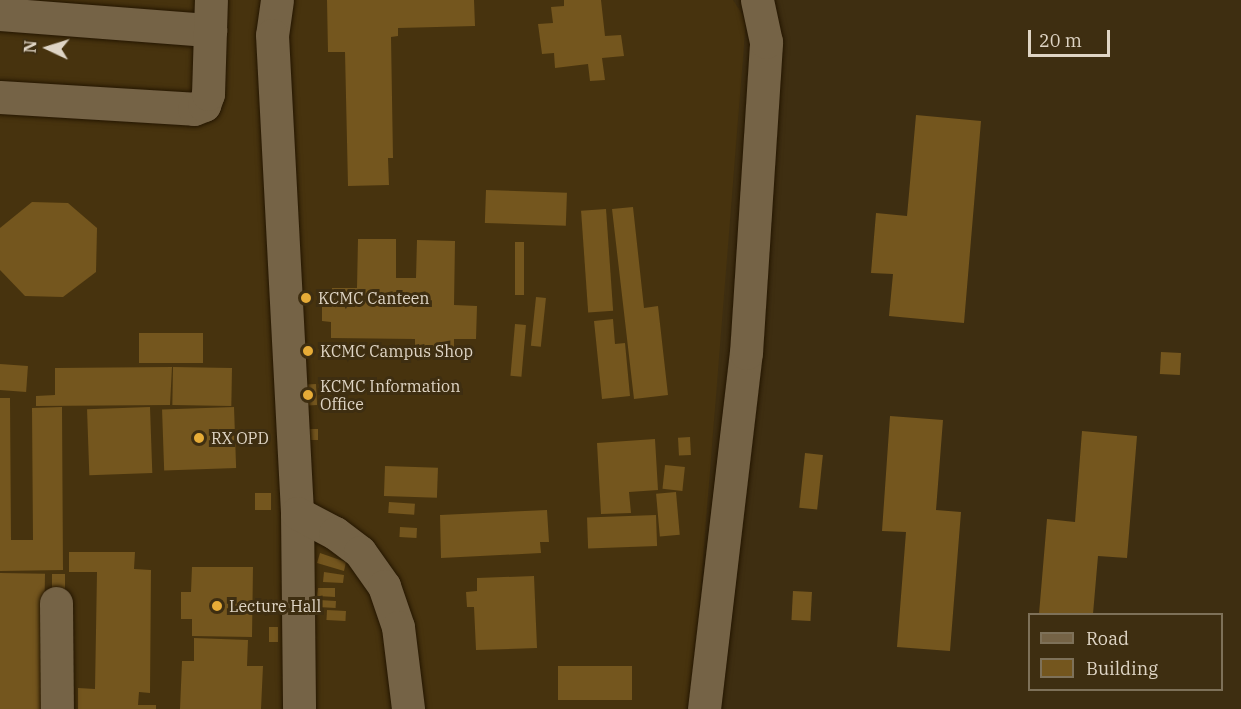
<!DOCTYPE html>
<style>
body{margin:0}
#map{position:relative;width:1241px;height:709px;overflow:hidden;background:#3e2e11;font-family:"IBM Plex Serif",serif}
div>[style]{position:absolute}
.built>*{inset:0;background:#47330e}
.building>*{inset:0;background:#74561e;transform-origin:0 0}
.roads{filter:drop-shadow(0 0 2px #241600) drop-shadow(0 0 2px #241600)}
.minor>*{height:33px;margin:-16.5px;padding:0 16.5px;transform-origin:16.5px;border-radius:16.5px;background:#756346}
.dots>*{width:16px;height:16px;translate:-50% -50%;box-sizing:border-box;border:3px solid #3e2e11;border-radius:50%}
span{translate:-50% -50%;white-space:nowrap;text-align:center;line-height:1.15;-webkit-text-stroke:6px #3e2e11;paint-order:stroke}
.poi-label{font-size:16px;color:#dfd5c5}
.left{translate:0 -50%;text-align:left}
.legend{position:absolute;left:1028px;top:613px;width:195px;height:78px;box-sizing:border-box;background:#3e2e11;border:2px solid #7e7159;margin:0;padding:8px 10px;list-style:none;font-size:18px;color:#dfd5c5}
.legend li{display:flex;align-items:center;gap:12px;height:30px}
.legend b{width:30px;border:2px solid #7e7159}
.north{position:absolute;left:18px;top:18px;width:60px;height:60px;-webkit-text-stroke:4px #3e2e11;paint-order:stroke;rotate:274deg;font-size:16px;font-weight:700;line-height:24px;text-align:center;color:#dfd5c5}
.north::after{content:'';display:block;margin:auto;width:21px;height:27px;background:#dfd5c5;clip-path:polygon(50% 0,100% 100%,50% 72%,0 100%)}
.scale{position:absolute;left:1028px;top:30px;width:82px;height:27px;box-sizing:border-box;border:3px solid #dfd5c5;border-top:0;padding-left:8px;font-size:18px;line-height:21px;white-space:nowrap;color:#dfd5c5;-webkit-text-stroke:4px #3e2e11;paint-order:stroke}
</style>
<div id="map">
<div class="built">
<i style="clip-path:polygon(0 0,733px 0,746px 20px,691px 709px,0 709px)"></i>
</div>
<div class="building">
<i style="clip-path:polygon(327px 0,474px 0,475px 26px,398px 28px,398px 36px,391px 37px,393px 158px,388px 158px,389px 185px,348px 186px,345px 52px,328px 52px)"></i>
<i style="clip-path:polygon(564px 0,601px 0,605px 36px,621px 35px,624px 56px,602px 58px,605px 80px,590px 81px,588px 64px,555px 68px,554px 53px,542px 54px,538px 24px,553px 23px,551px 7px,564px 6px)"></i>
<i style="clip-path:polygon(916px 115px,981px 121px,964px 323px,889px 316px,893px 274px,871px 273px,876px 213px,907px 216px)"></i>
<i style="left:486px;top:190px;width:81px;height:33px;rotate:2deg"></i>
<i style="clip-path:polygon(32px 202px,68px 203px,97px 228px,96px 272px,63px 297px,25px 296px,0 270px,0 228px)"></i>
<i style="clip-path:polygon(633px 207px,644px 308px,658px 306px,668px 395px,634px 399px,612px 209px)"></i>
<i style="left:606px;top:209px;width:102px;height:25px;rotate:86deg"></i>
<i style="clip-path:polygon(358px 239px,396px 239px,396px 278px,416px 278px,417px 240px,455px 241px,454px 305px,477px 306px,476px 339px,454px 339px,454px 356px,415px 355px,415px 339px,331px 338px,331px 322px,322px 321px,322px 305px,331px 305px,332px 288px,357px 288px)"></i>
<i style="left:515px;top:242px;width:9px;height:53px"></i>
<i style="left:536px;top:297px;width:10px;height:49px;rotate:6deg"></i>
<i style="clip-path:polygon(613px 319px,615px 344px,625px 343px,630px 396px,602px 399px,594px 321px)"></i>
<i style="left:515px;top:324px;width:11px;height:52px;rotate:5deg"></i>
<i style="left:139px;top:333px;width:64px;height:30px"></i>
<i style="left:1161px;top:352px;width:20px;height:22px;rotate:3deg"></i>
<i style="left:0;top:364px;width:28px;height:26px;rotate:4deg"></i>
<i style="clip-path:polygon(172px 367px,170px 405px,36px 406px,36px 396px,55px 395px,55px 368px)"></i>
<i style="left:173px;top:367px;width:59px;height:38px;rotate:1deg"></i>
<i style="left:316px;top:384px;width:21px;height:18px;rotate:87deg"></i>
<i style="clip-path:polygon(0 398px,10px 398px,11px 540px,33px 540px,32px 408px,62px 407px,63px 570px,0 571px)"></i>
<i style="left:150px;top:407px;width:66px;height:63px;rotate:88deg"></i>
<i style="left:234px;top:407px;width:61px;height:72px;rotate:88deg"></i>
<i style="clip-path:polygon(890px 416px,943px 420px,936px 510px,961px 512px,950px 651px,897px 647px,906px 532px,882px 531px)"></i>
<i style="left:305px;top:429px;width:13px;height:11px"></i>
<i style="clip-path:polygon(1082px 431px,1137px 436px,1127px 558px,1098px 556px,1093px 614px,1039px 614px,1047px 519px,1075px 522px)"></i>
<i style="left:690px;top:437px;width:18px;height:12px;rotate:87deg"></i>
<i style="clip-path:polygon(655px 439px,658px 490px,629px 492px,631px 513px,601px 514px,597px 443px)"></i>
<i style="left:805px;top:453px;width:18px;height:55px;rotate:6deg"></i>
<i style="left:665px;top:465px;width:20px;height:24px;rotate:6deg"></i>
<i style="left:385px;top:466px;width:53px;height:30px;rotate:2deg"></i>
<i style="left:676px;top:492px;width:43px;height:20px;rotate:85deg"></i>
<i style="left:255px;top:493px;width:16px;height:17px"></i>
<i style="left:389px;top:502px;width:26px;height:11px;rotate:4deg"></i>
<i style="clip-path:polygon(547px 510px,549px 542px,540px 542px,541px 553px,441px 558px,440px 515px)"></i>
<i style="left:656px;top:515px;width:31px;height:69px;rotate:88deg"></i>
<i style="left:400px;top:527px;width:17px;height:10px;rotate:3deg"></i>
<i style="clip-path:polygon(69px 552px,135px 552px,134px 569px,151px 570px,150px 693px,139px 692px,138px 705px,156px 705px,156px 709px,78px 709px,78px 688px,95px 689px,97px 572px,69px 572px)"></i>
<i style="clip-path:polygon(320px 553px,346px 562px,344px 571px,317px 563px)"></i>
<i style="clip-path:polygon(192px 567px,253px 567px,252px 637px,192px 636px,192px 619px,181px 619px,181px 592px,191px 592px)"></i>
<i style="clip-path:polygon(324px 572px,344px 575px,343px 583px,323px 582px)"></i>
<i style="left:0;top:573px;width:45px;height:136px;rotate:1deg"></i>
<i style="left:52px;top:574px;width:13px;height:21px"></i>
<i style="clip-path:polygon(534px 576px,537px 648px,476px 650px,474px 607px,467px 607px,466px 592px,477px 591px,477px 578px)"></i>
<i style="clip-path:polygon(318px 588px,335px 588px,335px 597px,317px 596px)"></i>
<i style="left:793px;top:591px;width:19px;height:29px;rotate:3deg"></i>
<i style="left:319px;top:600px;width:17px;height:7px;rotate:3deg"></i>
<i style="left:327px;top:610px;width:19px;height:10px;rotate:3deg"></i>
<i style="left:269px;top:627px;width:9px;height:15px"></i>
<i style="clip-path:polygon(194px 638px,248px 640px,247px 666px,263px 666px,261px 709px,180px 709px,182px 661px,194px 661px)"></i>
<i style="left:632px;top:666px;width:34px;height:74px;rotate:90deg"></i>
</div>
<div class="roads">
<div class="minor">
<i style="left:277px;top:0;width:35px;rotate:98deg"></i>
<i style="left:272px;top:35px;width:479px;rotate:87deg"></i>
<i style="left:297px;top:513px;width:196px;rotate:89.4deg"></i>
<i style="left:0;top:14px;width:211px;rotate:4.4deg"></i>
<i style="left:0;top:97px;width:194px;rotate:3.5deg"></i>
<i style="left:194px;top:109px;width:11px;rotate:-22deg"></i>
<i style="left:204px;top:105px;width:12px;rotate:-70deg"></i>
<i style="left:208px;top:94px;width:94px;rotate:-88.2deg"></i>
<i style="left:297px;top:513px;width:43px;rotate:27.8deg"></i>
<i style="left:335px;top:533px;width:31px;rotate:37deg"></i>
<i style="left:360px;top:552px;width:42px;rotate:54.8deg"></i>
<i style="left:384px;top:586px;width:43px;rotate:71.1deg"></i>
<i style="left:398px;top:627px;width:83px;rotate:83deg"></i>
<i style="left:56px;top:603px;width:106px;rotate:89.5deg"></i>
<i style="left:704px;top:709px;width:358px;rotate:-83.3deg"></i>
<i style="left:746px;top:353px;width:312px;rotate:-86.3deg"></i>
<i style="left:766px;top:42px;width:43px;rotate:-102.1deg"></i>
</div>
</div>
<div class="dots">
<i style="left:306px;top:298px;background:#e7ac37"></i>
<i style="left:308px;top:351px;background:#e7ac37"></i>
<i style="left:308px;top:395px;background:#e7ac37"></i>
<i style="left:199px;top:438px;background:#e7ac37"></i>
<i style="left:217px;top:606px;background:#e7ac37"></i>
</div>
<div class="poi-label">
<span class="left" style="left:318px;top:298px">KCMC Canteen</span>
<span class="left" style="left:320px;top:351px">KCMC Campus Shop</span>
<span class="left" style="left:320px;top:395px">KCMC Information<br>Office</span>
<span class="left" style="left:211px;top:438px">RX OPD</span>
<span class="left" style="left:229px;top:606px">Lecture Hall</span>
</div>
<ul class="legend">
<li><b style="height:8px;background:#756346"></b>Road</li>
<li><b style="height:16px;background:#74561e"></b>Building</li>
</ul>
<div class="north">N</div>
<div class="scale">20 m</div>
</div>
